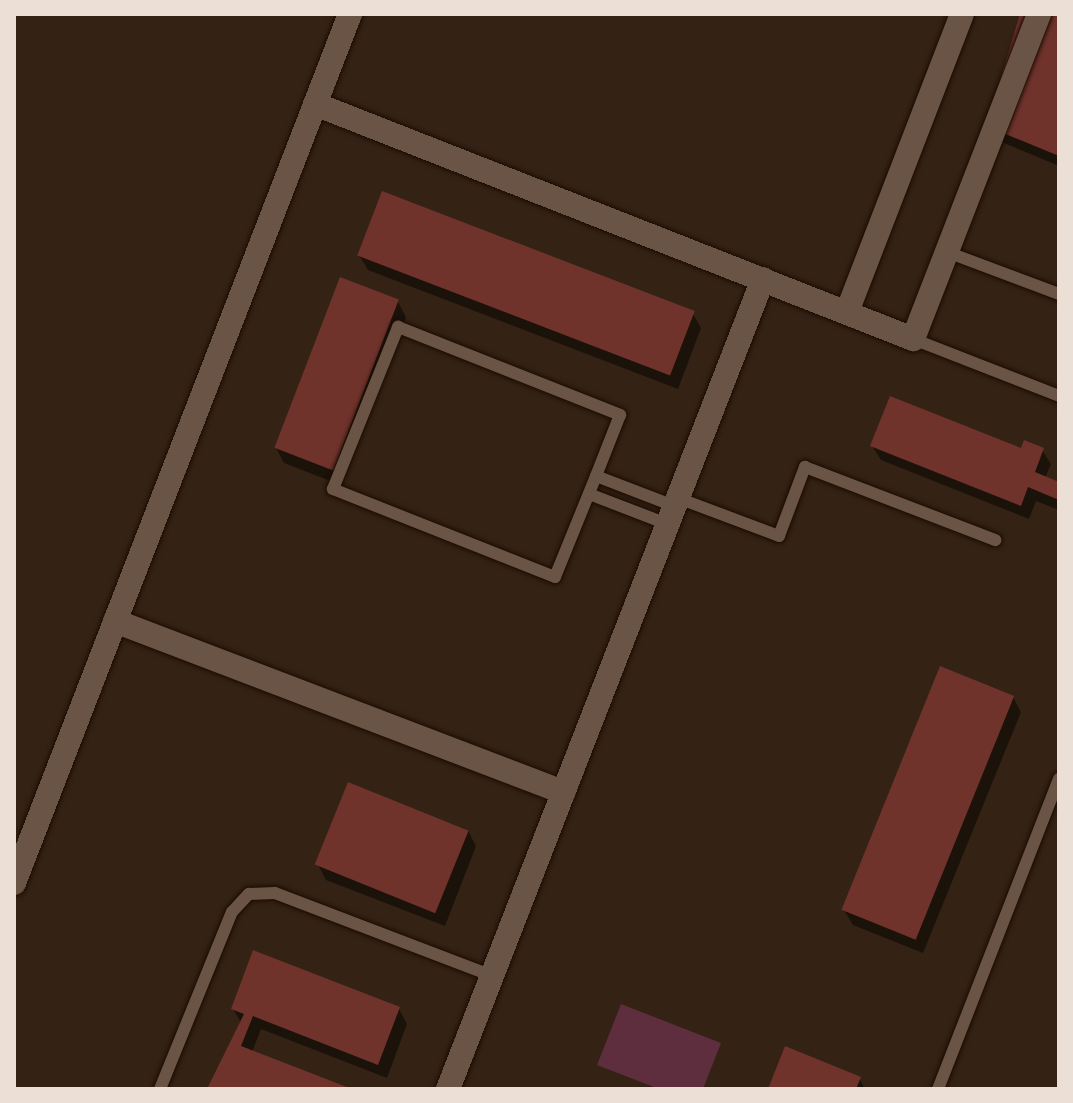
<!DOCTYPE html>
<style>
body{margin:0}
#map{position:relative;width:1073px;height:1103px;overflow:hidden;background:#342214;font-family:Inter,sans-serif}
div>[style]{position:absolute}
.green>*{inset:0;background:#5e2d3e}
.shadow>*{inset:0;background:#0007}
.building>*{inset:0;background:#6f332c;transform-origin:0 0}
.roads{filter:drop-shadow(0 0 2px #1b0b01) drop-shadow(0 0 2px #1b0b01)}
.lane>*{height:12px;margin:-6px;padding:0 6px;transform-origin:6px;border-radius:6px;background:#695445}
.secondary>*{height:24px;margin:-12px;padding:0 12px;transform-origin:12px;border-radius:12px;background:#695445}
span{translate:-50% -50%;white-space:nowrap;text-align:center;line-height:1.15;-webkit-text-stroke:8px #342214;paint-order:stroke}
.frame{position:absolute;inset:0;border:16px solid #ebdfd6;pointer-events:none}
</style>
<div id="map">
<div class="green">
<i style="clip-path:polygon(621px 1004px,721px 1043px,703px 1089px,659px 1089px,597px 1065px)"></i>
</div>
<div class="shadow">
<i style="clip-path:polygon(1023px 14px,1059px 14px,1059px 166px,997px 140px)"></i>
<i style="clip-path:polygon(359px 255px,693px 314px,701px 328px,678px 389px,368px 270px)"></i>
<i style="clip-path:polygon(398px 302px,406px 317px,341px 485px,284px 463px,276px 448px)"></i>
<i style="clip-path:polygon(872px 446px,1042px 450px,1051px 464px,1045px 478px,1059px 484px,1059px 510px,1036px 501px,1029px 519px,881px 460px)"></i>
<i style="clip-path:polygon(1013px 697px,1021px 712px,923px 953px,853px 925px,844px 910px)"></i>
<i style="clip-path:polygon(468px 831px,476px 846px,445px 926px,326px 880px,318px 865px)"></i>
<i style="clip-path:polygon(233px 1009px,399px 1009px,407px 1024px,387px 1078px,261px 1029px,252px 1052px,347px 1089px,209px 1089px,242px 1024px)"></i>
<i style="clip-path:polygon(859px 1078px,865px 1089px,770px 1089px)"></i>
</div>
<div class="building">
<i style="clip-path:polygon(1020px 14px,1059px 14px,1059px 156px,986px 126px)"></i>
<i style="left:382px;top:191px;width:335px;height:69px;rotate:21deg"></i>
<i style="left:340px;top:277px;width:63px;height:183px;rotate:21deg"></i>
<i style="clip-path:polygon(890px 396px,1021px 448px,1024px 440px,1044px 448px,1035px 472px,1059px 482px,1059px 500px,1028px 487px,1021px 506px,870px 446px)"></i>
<i style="left:940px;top:666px;width:80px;height:263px;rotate:22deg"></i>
<i style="left:348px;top:782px;width:130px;height:89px;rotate:22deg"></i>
<i style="clip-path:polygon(253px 950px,400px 1007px,378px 1065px,253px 1016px,241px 1046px,352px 1089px,207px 1089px,244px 1014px,231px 1009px)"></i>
<i style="clip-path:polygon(785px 1046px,861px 1077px,856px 1089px,768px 1089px)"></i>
</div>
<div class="roads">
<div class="lane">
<i style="left:947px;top:252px;width:120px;rotate:20.6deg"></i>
<i style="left:913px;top:339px;width:157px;rotate:21.3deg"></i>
<i style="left:596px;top:476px;width:109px;rotate:112.1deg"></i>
<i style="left:555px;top:577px;width:239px;rotate:-158.4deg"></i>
<i style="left:333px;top:489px;width:175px;rotate:-68.1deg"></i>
<i style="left:398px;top:327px;width:239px;rotate:21.6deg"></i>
<i style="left:620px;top:415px;width:66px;rotate:111.5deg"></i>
<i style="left:596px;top:476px;width:84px;rotate:21deg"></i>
<i style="left:589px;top:494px;width:84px;rotate:21deg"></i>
<i style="left:678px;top:498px;width:108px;rotate:20.6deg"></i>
<i style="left:779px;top:536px;width:74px;rotate:-69.4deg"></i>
<i style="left:805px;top:467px;width:204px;rotate:21deg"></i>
<i style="left:160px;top:1089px;width:191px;rotate:-67.9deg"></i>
<i style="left:232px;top:912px;width:25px;rotate:-47deg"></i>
<i style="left:249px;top:894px;width:26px;rotate:-2deg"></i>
<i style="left:275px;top:893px;width:232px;rotate:20.9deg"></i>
<i style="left:938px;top:1089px;width:333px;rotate:-68.7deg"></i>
</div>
<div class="secondary">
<i style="left:315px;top:104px;width:643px;rotate:21.45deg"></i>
<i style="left:913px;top:339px;width:349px;rotate:-68.8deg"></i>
<i style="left:847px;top:312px;width:319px;rotate:-68.9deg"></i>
<i style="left:115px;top:621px;width:480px;rotate:20.9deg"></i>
<i style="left:14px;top:883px;width:932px;rotate:-68.86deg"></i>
<i style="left:448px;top:1089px;width:869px;rotate:-68.75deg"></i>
</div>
</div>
<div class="frame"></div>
</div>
